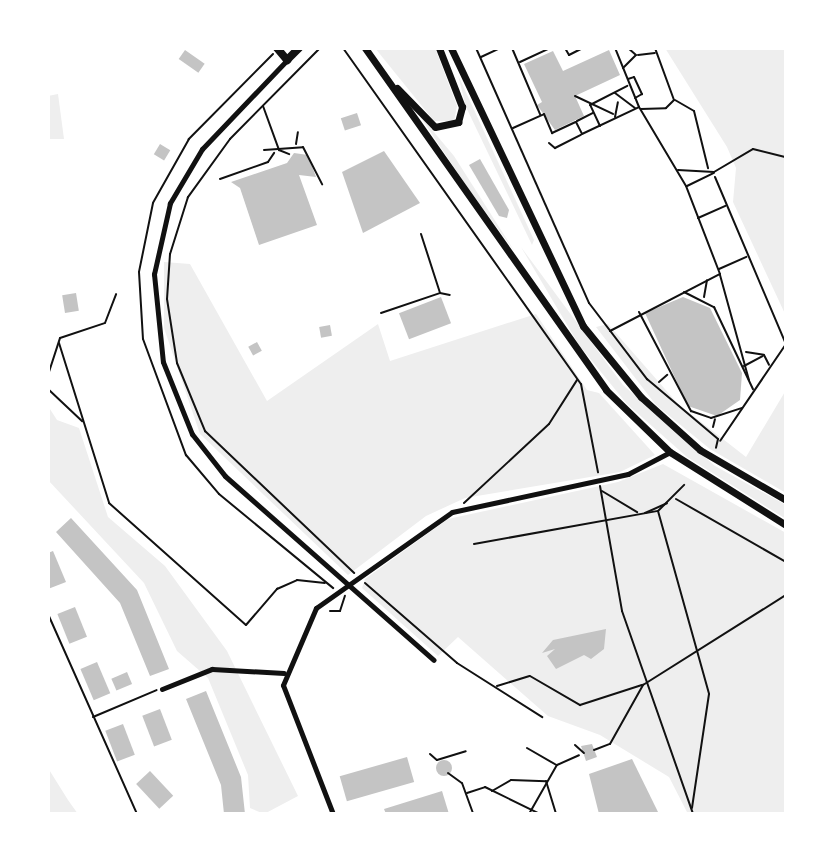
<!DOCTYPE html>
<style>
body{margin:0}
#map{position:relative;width:834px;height:862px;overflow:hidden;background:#fff;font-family:Barlow,sans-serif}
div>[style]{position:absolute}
.green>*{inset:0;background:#eee}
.building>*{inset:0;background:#c4c4c4;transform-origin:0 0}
.round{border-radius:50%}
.path>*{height:2px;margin:-1px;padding:0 1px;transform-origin:1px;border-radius:1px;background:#111}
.minor>*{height:5px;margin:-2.5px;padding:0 2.5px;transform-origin:2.5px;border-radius:2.5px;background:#111}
.primary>*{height:7px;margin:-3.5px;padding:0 3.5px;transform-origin:3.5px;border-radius:3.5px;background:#111}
.trunk>*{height:8px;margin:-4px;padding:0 4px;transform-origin:4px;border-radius:4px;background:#111}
span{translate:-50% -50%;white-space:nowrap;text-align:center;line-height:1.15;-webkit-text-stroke:7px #fff;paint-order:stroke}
.frame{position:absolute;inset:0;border:50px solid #fff;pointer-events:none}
</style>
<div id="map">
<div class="green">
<i style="clip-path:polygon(375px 48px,435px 48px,457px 106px,454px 121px,434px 121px)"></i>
<i style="clip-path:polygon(665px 48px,786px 48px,786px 316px,733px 202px,736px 168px,727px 147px)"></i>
<i style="clip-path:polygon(458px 75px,534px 240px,532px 245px,466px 107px)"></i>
<i style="clip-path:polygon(58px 94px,64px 139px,48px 139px,48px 96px)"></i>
<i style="clip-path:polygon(417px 112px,454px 156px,515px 252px,468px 188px)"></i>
<i style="clip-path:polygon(521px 247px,623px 385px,715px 466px,786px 505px,786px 519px,687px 457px,627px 404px,579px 345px)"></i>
<i style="clip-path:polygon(164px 262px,190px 264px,267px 401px,378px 324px,390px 361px,536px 314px,587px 390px,599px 393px,655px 455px,620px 472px,465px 498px,426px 516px,348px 575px,200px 434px,164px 328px)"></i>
<i style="clip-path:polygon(608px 324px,678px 404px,746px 457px,786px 390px,786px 493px,710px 449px,656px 405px,596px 327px)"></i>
<i style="clip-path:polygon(48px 406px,57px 420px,79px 428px,108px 517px,165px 566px,227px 651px,298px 796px,264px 814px,250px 808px,248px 775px,208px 678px,177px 651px,144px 583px,48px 480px)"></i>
<i style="clip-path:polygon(663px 464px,786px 533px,786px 814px,688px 814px,669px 777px,600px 735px,548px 716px,458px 637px,438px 656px,362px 588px,365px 579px,448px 519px,618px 482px)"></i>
<i style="clip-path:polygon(48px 768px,68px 800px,78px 814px,48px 814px)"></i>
</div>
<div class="building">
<i style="left:185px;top:50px;width:24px;height:11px;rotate:35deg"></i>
<i style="clip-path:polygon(609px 50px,620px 75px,575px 96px,584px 116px,555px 130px,537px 105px,542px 102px,524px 64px,553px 51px,563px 71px)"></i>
<i style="left:357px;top:113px;width:13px;height:17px;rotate:72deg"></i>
<i style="left:160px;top:144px;width:12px;height:12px;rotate:31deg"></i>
<i style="clip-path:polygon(384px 151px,420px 203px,363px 233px,342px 172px)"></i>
<i style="clip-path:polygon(294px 153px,308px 155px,316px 177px,299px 175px,317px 225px,259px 245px,240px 188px,231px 182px,287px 163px)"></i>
<i style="clip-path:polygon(480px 159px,509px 210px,507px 218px,499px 216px,469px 165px)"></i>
<i style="left:76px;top:293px;width:18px;height:14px;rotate:81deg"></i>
<i style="left:441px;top:297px;width:28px;height:45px;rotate:69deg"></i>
<i style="clip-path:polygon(683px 297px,710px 308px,742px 373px,740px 400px,717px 416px,688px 406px,645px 313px)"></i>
<i style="left:330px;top:325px;width:11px;height:11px;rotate:80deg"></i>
<i style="left:257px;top:342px;width:10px;height:10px;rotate:61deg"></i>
<i style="clip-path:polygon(71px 518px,137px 590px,169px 669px,150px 676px,120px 603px,56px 532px)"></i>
<i style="clip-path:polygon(53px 551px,66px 582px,48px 589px,48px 553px)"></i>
<i style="left:75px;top:607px;width:32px;height:19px;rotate:68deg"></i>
<i style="clip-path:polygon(606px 629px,604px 649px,591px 659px,584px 655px,556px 669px,547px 656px,555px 649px,542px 653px,553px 640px)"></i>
<i style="left:97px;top:662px;width:34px;height:18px;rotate:67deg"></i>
<i style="left:127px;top:672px;width:13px;height:17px;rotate:67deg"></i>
<i style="clip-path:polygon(206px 691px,241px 777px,245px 814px,224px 814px,221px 785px,186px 699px)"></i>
<i style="left:160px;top:709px;width:33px;height:19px;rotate:69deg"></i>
<i style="left:123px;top:724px;width:33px;height:19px;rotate:69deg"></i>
<i style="clip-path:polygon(592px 744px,597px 757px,586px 761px,581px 746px)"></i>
<i style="left:407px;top:757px;width:26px;height:70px;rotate:74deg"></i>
<i style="clip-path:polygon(632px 759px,659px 814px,599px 814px,589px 774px)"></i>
<i class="round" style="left:436px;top:760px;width:16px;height:16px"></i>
<i style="left:150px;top:771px;width:34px;height:19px;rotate:47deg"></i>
<i style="clip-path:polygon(442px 791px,449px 814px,386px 814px,384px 809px)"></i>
</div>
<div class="path">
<i style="left:320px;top:48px;width:128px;rotate:134.7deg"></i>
<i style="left:230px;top:139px;width:72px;rotate:125.9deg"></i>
<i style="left:188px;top:197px;width:60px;rotate:107.5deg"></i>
<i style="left:170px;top:254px;width:45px;rotate:93.8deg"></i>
<i style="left:167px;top:299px;width:65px;rotate:81.1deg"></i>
<i style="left:177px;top:363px;width:74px;rotate:67.6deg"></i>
<i style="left:205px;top:431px;width:206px;rotate:43.6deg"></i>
<i style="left:343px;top:48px;width:412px;rotate:54.7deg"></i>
<i style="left:581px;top:384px;width:90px;rotate:79.1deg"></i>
<i style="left:476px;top:48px;width:279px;rotate:66.1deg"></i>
<i style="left:589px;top:303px;width:96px;rotate:52.7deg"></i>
<i style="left:647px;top:379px;width:93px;rotate:40.2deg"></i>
<i style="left:718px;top:439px;width:9px;rotate:103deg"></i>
<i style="left:512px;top:48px;width:72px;rotate:67deg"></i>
<i style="left:565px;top:48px;width:8px;rotate:60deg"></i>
<i style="left:569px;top:55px;width:16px;rotate:-27deg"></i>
<i style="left:273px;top:54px;width:120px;rotate:134.7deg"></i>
<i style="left:189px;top:139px;width:73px;rotate:119.4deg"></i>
<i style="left:153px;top:203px;width:70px;rotate:101.5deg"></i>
<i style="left:139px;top:272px;width:67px;rotate:86.6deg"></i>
<i style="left:143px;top:339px;width:124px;rotate:69.7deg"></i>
<i style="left:186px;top:455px;width:51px;rotate:49.8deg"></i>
<i style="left:219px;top:494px;width:148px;rotate:39.5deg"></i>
<i style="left:638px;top:55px;width:17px;rotate:-7deg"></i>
<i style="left:481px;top:57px;width:21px;rotate:-25deg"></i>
<i style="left:520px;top:62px;width:33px;rotate:-25deg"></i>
<i style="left:623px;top:68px;width:18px;rotate:-45deg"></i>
<i style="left:636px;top:55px;width:9px;rotate:-139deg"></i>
<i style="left:628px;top:79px;width:6px;rotate:-18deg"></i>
<i style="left:634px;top:77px;width:19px;rotate:65deg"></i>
<i style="left:642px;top:94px;width:8px;rotate:150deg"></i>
<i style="left:615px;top:93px;width:25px;rotate:37deg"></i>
<i style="left:575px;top:96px;width:42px;rotate:25.3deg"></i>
<i style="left:675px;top:100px;width:22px;rotate:30deg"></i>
<i style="left:694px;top:111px;width:59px;rotate:76.2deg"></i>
<i style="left:263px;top:106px;width:47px;rotate:70deg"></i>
<i style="left:279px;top:150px;width:11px;rotate:22deg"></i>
<i style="left:641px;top:109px;width:25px;rotate:-2deg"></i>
<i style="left:666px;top:108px;width:11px;rotate:-45deg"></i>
<i style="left:674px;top:100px;width:55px;rotate:-110.1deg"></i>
<i style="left:615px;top:117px;width:15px;rotate:-79deg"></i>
<i style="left:577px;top:121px;width:18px;rotate:-27deg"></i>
<i style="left:600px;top:126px;width:23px;rotate:-115deg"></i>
<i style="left:590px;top:105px;width:42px;rotate:-27.2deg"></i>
<i style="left:513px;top:128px;width:34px;rotate:-24deg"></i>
<i style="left:544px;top:114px;width:21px;rotate:67deg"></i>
<i style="left:552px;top:133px;width:26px;rotate:-25deg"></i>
<i style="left:576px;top:122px;width:13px;rotate:63deg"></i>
<i style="left:582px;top:134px;width:63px;rotate:-25.3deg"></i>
<i style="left:639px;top:107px;width:64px;rotate:-112.1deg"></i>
<i style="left:549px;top:143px;width:8px;rotate:40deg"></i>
<i style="left:555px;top:148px;width:29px;rotate:-27deg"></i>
<i style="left:296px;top:144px;width:12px;rotate:-81deg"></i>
<i style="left:264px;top:150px;width:39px;rotate:-4deg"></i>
<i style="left:303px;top:147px;width:42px;rotate:62.8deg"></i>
<i style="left:678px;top:170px;width:36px;rotate:3deg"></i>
<i style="left:714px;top:172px;width:45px;rotate:-30.5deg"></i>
<i style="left:753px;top:149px;width:34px;rotate:14deg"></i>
<i style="left:715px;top:177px;width:181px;rotate:67deg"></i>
<i style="left:786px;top:344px;width:117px;rotate:124.2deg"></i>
<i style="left:220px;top:179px;width:51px;rotate:-19.5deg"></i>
<i style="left:268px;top:162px;width:11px;rotate:-56deg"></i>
<i style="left:687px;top:186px;width:30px;rotate:-26deg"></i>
<i style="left:698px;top:218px;width:30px;rotate:-24deg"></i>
<i style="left:421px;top:234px;width:62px;rotate:72.1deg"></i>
<i style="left:440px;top:293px;width:10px;rotate:11deg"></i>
<i style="left:719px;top:269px;width:30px;rotate:-24deg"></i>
<i style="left:720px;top:275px;width:109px;rotate:74.6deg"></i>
<i style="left:684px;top:292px;width:34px;rotate:27deg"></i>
<i style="left:714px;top:307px;width:91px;rotate:64.6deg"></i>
<i style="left:704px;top:297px;width:17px;rotate:-80deg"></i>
<i style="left:639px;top:312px;width:112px;rotate:62.3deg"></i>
<i style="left:691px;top:411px;width:21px;rotate:19deg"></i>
<i style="left:711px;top:418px;width:32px;rotate:-18deg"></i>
<i style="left:381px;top:313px;width:62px;rotate:-18.7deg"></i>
<i style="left:610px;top:331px;width:124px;rotate:-27.4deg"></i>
<i style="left:720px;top:274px;width:94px;rotate:-111.1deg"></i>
<i style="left:686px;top:186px;width:92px;rotate:-120.7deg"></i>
<i style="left:59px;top:343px;width:168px;rotate:72.6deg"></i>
<i style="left:109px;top:503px;width:183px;rotate:41.7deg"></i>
<i style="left:246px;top:625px;width:48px;rotate:-49.3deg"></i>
<i style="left:277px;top:589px;width:22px;rotate:-24deg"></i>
<i style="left:297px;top:580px;width:28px;rotate:6deg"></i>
<i style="left:746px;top:352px;width:18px;rotate:9deg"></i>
<i style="left:764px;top:355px;width:11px;rotate:63deg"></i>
<i style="left:744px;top:366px;width:21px;rotate:-28deg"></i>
<i style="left:48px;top:375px;width:39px;rotate:-72deg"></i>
<i style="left:60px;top:338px;width:47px;rotate:-18.4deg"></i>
<i style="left:105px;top:323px;width:31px;rotate:-69deg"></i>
<i style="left:659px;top:382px;width:11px;rotate:-41deg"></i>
<i style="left:48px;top:389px;width:47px;rotate:43.3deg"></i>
<i style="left:713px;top:427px;width:8px;rotate:-76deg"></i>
<i style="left:600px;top:486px;width:127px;rotate:80deg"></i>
<i style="left:622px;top:611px;width:215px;rotate:70.7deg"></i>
<i style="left:602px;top:491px;width:41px;rotate:31deg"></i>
<i style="left:676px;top:499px;width:127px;rotate:29.8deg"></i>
<i style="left:464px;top:503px;width:116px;rotate:-42.9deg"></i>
<i style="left:549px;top:424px;width:52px;rotate:-57.5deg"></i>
<i style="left:658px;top:511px;width:190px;rotate:74.4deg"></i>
<i style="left:709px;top:694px;width:115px;rotate:98.5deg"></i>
<i style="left:645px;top:513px;width:24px;rotate:-24deg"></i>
<i style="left:474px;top:544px;width:187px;rotate:-10.2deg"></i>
<i style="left:658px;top:511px;width:37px;rotate:-45deg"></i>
<i style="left:365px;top:583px;width:122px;rotate:41deg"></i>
<i style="left:457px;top:663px;width:101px;rotate:32.4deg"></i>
<i style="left:330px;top:611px;width:10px"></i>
<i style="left:340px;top:611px;width:16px;rotate:-72deg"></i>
<i style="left:48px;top:614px;width:219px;rotate:66deg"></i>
<i style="left:497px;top:686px;width:34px;rotate:-17deg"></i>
<i style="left:530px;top:676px;width:58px;rotate:30.1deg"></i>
<i style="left:580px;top:705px;width:65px;rotate:-17.9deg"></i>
<i style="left:93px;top:717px;width:69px;rotate:-22.9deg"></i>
<i style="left:575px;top:745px;width:12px;rotate:42deg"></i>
<i style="left:527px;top:748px;width:34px;rotate:30deg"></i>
<i style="left:594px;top:750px;width:17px;rotate:-21deg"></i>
<i style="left:610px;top:744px;width:68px;rotate:-60.8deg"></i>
<i style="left:643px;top:685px;width:169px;rotate:-32.2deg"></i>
<i style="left:430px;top:754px;width:9px;rotate:41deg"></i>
<i style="left:437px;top:760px;width:30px;rotate:-17deg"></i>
<i style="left:448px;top:773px;width:17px;rotate:36deg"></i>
<i style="left:462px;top:783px;width:33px;rotate:70deg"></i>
<i style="left:492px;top:791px;width:22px;rotate:-30deg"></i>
<i style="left:511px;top:780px;width:35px;rotate:2deg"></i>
<i style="left:546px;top:781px;width:34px;rotate:73deg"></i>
<i style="left:467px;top:793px;width:19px;rotate:-18deg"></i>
<i style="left:485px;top:787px;width:61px;rotate:26.1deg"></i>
<i style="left:529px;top:814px;width:56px;rotate:-60.3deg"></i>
<i style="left:557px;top:765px;width:24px;rotate:-24deg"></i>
</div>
<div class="minor">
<i style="left:287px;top:60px;width:123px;rotate:133.7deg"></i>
<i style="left:202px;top:149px;width:63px;rotate:120.7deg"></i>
<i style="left:170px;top:203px;width:73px;rotate:102.7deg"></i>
<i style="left:154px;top:274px;width:88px;rotate:84.2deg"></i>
<i style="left:163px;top:362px;width:78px;rotate:68.1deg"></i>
<i style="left:192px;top:434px;width:53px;rotate:51.8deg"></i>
<i style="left:225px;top:476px;width:278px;rotate:41.4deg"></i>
<i style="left:162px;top:689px;width:54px;rotate:-21.8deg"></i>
<i style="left:212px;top:669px;width:72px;rotate:3.2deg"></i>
<i style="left:333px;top:814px;width:138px;rotate:-111.2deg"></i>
<i style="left:283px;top:685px;width:84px;rotate:-66.8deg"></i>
<i style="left:316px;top:608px;width:166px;rotate:-35.2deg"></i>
<i style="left:452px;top:512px;width:180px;rotate:-12.2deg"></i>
<i style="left:628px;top:474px;width:47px;rotate:-27.6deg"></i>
</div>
<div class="primary">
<i style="left:365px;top:48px;width:418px;rotate:54.8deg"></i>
<i style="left:606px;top:390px;width:89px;rotate:44.1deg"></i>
<i style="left:670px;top:452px;width:137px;rotate:32.2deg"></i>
<i style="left:451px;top:48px;width:308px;rotate:64.6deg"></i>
<i style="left:583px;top:326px;width:92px;rotate:50.8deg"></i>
<i style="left:641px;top:397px;width:79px;rotate:41.9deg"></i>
<i style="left:700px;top:450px;width:99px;rotate:30.2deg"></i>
<i style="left:397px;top:88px;width:54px;rotate:45.7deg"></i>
<i style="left:435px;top:127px;width:24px;rotate:-12deg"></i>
<i style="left:458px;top:122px;width:16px;rotate:-75deg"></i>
<i style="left:462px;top:107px;width:63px;rotate:-111.3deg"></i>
</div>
<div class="trunk">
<i style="left:277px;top:48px;width:16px;rotate:50deg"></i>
<i style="left:287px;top:60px;width:17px;rotate:-45deg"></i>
</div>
<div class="frame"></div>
</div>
